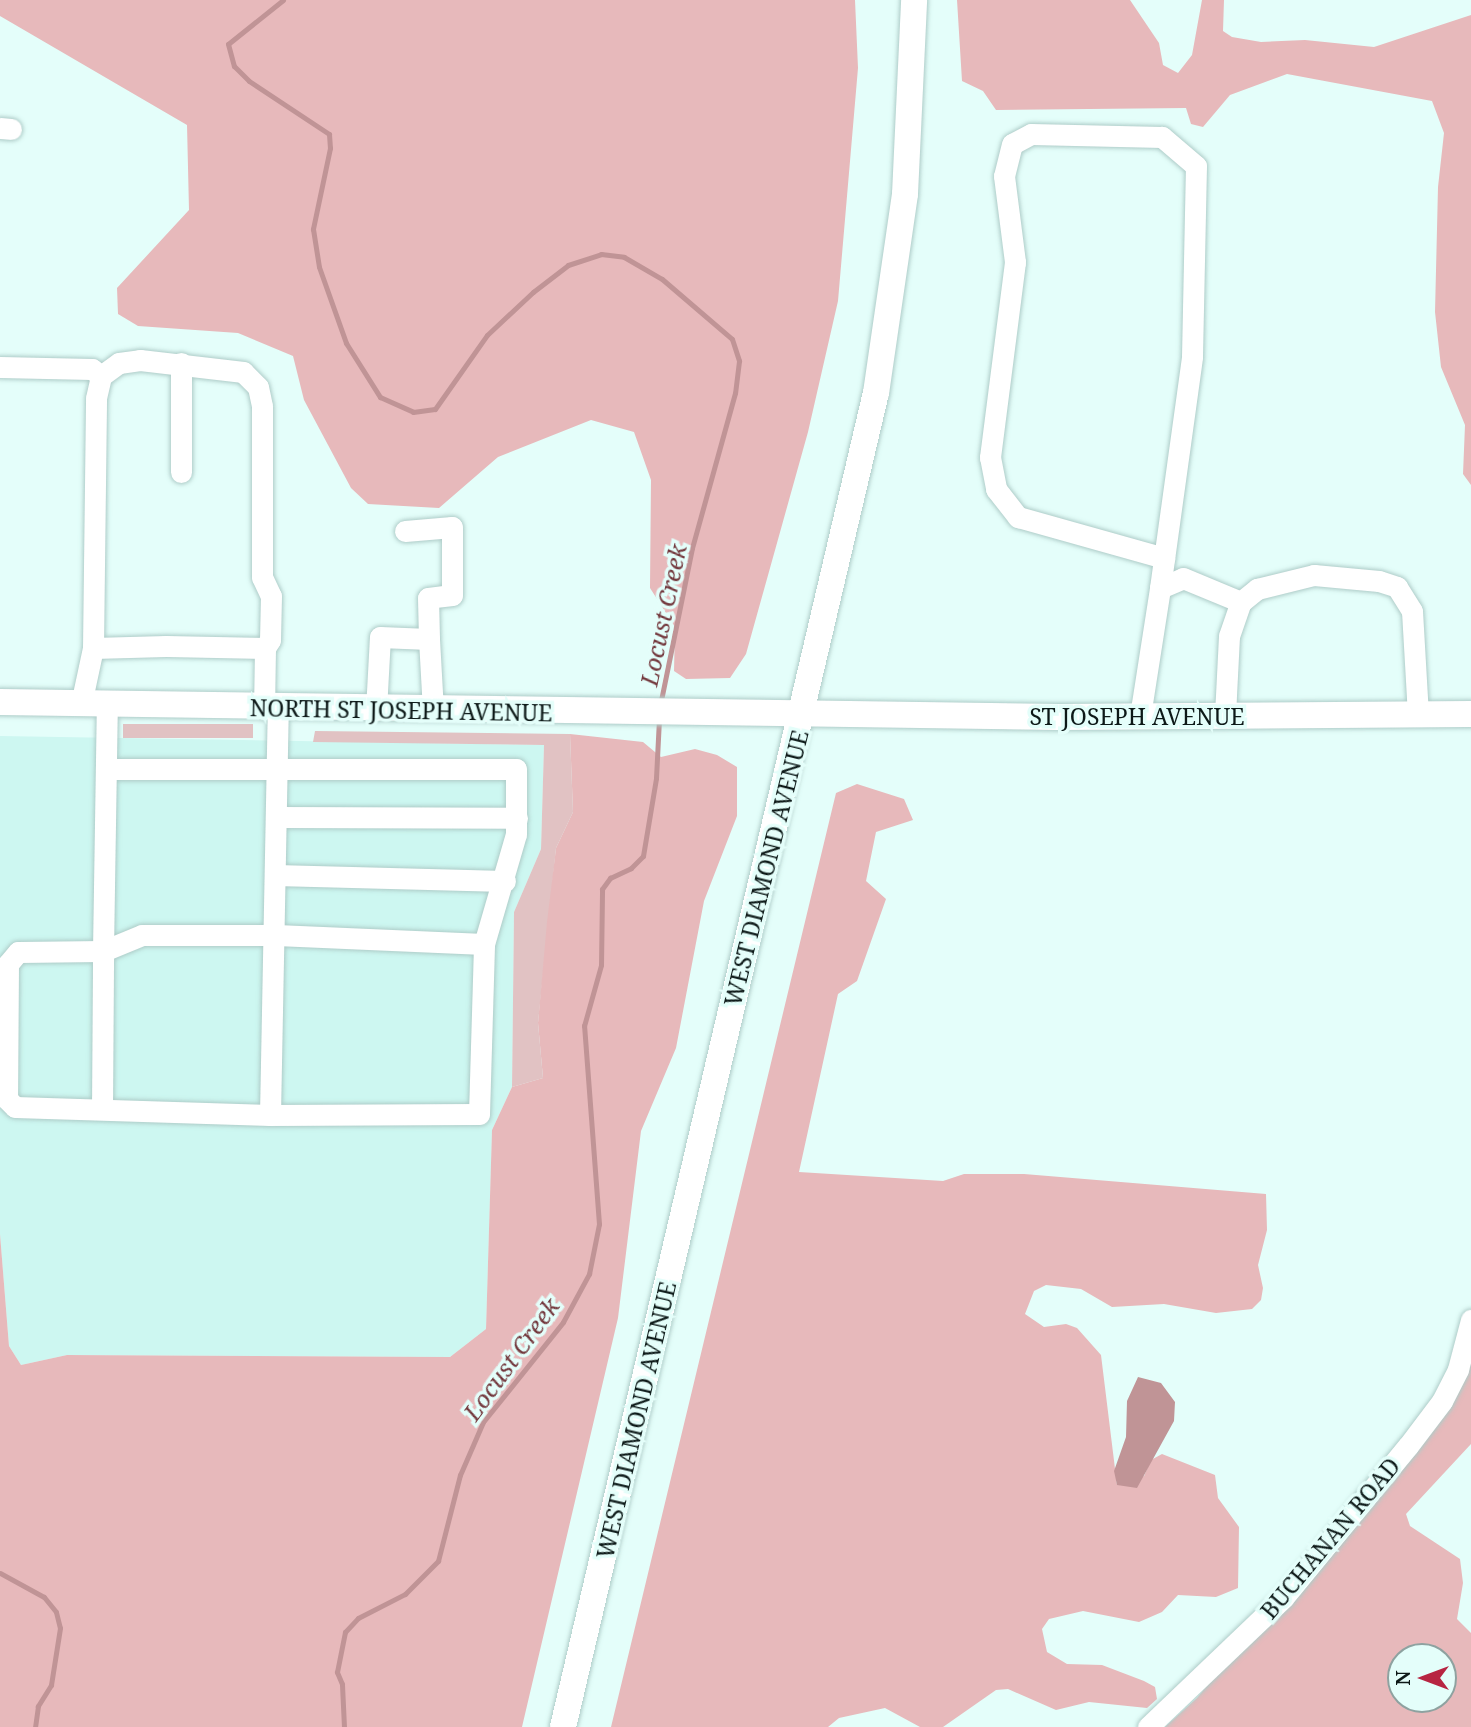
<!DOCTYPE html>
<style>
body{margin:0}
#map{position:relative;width:1471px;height:1727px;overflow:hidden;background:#e4fefa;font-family:"Noto Serif",serif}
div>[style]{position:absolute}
.built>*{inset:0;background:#cdf7f1}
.green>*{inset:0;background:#e1c2c3;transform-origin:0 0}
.forest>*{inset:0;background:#e7b9bb}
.water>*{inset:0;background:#c09496}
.stream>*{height:5px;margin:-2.5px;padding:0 2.5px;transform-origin:2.5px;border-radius:2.5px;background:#c09496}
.roads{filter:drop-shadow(0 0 2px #aeccc8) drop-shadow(0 0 2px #aeccc8)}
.minor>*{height:21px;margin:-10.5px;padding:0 10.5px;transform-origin:10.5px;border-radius:10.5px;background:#fff}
.major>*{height:26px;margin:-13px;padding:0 13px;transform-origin:13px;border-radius:13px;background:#fff}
span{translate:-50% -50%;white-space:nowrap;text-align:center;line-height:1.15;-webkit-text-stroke:7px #e4fefa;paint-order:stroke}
.street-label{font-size:23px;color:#0d1918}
.water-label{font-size:24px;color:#73383d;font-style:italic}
.north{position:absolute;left:1387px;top:1643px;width:70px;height:70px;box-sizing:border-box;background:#e4fefa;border:2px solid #8ea2a0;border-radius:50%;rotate:270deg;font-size:19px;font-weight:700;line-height:28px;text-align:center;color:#0d1918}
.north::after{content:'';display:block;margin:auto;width:24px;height:32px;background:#b72542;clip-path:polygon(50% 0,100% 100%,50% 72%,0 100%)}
</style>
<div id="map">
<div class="built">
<i style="clip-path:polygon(0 736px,544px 745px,541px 849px,514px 912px,512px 1087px,492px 1130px,486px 1329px,450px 1357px,67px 1355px,21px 1365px,9px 1346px,0 1234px)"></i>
</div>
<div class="green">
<i style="left:123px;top:724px;width:130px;height:14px"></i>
<i style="clip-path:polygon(315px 731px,570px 734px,573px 812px,556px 848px,538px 1023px,543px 1078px,512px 1087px,514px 912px,541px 849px,544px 745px,313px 742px)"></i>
</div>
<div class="forest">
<i style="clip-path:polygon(0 0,855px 0,858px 68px,838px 301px,808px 432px,746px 654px,730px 678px,686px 679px,674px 671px,675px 627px,650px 588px,651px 480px,634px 432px,591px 420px,498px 457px,439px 508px,368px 504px,351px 488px,304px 400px,293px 356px,238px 333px,138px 326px,118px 314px,117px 288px,189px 210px,187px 125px,0 16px)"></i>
<i style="clip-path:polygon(957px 0,1130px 0,1159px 43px,1163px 65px,1178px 73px,1192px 55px,1202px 0,1224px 0,1223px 31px,1232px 37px,1261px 42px,1305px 40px,1374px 47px,1471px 15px,1471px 485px,1463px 474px,1465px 425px,1441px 367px,1435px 312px,1438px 187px,1444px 133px,1432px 101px,1287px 74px,1230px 95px,1203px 127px,1191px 124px,1186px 108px,996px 110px,983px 91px,962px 81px)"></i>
<i style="clip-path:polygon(570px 734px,643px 742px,661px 757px,695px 749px,717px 755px,737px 767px,737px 816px,704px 901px,676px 1048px,641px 1131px,618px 1318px,522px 1727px,0 1727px,0 1234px,9px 1346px,21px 1365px,67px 1355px,450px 1357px,486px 1329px,492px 1130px,512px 1087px,543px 1078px,538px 1023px,547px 922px,556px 848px,573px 812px)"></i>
<i style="clip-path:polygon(857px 784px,904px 799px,913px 820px,876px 832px,866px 881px,886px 899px,857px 981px,838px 994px,799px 1172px,943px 1181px,964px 1174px,1024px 1174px,1266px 1194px,1267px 1230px,1258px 1265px,1263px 1288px,1261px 1300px,1252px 1309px,1216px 1313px,1164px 1304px,1112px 1307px,1081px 1289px,1046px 1285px,1034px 1291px,1025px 1314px,1044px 1327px,1066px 1324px,1077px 1328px,1101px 1355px,1117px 1485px,1144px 1476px,1151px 1460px,1162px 1454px,1215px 1475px,1218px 1498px,1239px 1527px,1238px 1588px,1216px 1597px,1178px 1595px,1162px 1612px,1139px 1622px,1083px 1611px,1049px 1619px,1042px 1629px,1047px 1652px,1067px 1664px,1102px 1665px,1144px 1681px,1155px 1687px,1157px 1699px,1147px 1708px,1089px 1702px,1056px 1710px,1008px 1689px,996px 1690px,943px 1727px,920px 1727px,885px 1708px,839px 1718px,828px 1727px,611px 1727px,836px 793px)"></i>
<i style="clip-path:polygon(evenodd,1471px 1346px,1471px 1444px,1406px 1514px,1410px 1526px,1460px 1559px,1463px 1583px,1457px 1619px,1471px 1633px,1471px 1727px,1165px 1727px,1197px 1698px,1241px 1645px,1269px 1627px,1301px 1594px,1471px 1346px,1401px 1657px,1443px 1657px,1443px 1699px,1401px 1699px,1401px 1657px)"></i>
</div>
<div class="water">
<i style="clip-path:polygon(1138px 1377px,1161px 1383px,1175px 1402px,1174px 1421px,1137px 1488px,1117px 1485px,1114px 1471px,1126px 1437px,1127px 1401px)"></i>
</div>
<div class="stream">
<i style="left:283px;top:0;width:70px;rotate:141.3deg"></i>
<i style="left:228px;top:44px;width:23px;rotate:75deg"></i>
<i style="left:234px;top:66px;width:21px;rotate:45deg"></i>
<i style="left:249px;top:81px;width:96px;rotate:33.5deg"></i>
<i style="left:329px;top:134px;width:14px;rotate:86deg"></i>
<i style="left:330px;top:148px;width:83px;rotate:101.9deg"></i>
<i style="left:313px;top:229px;width:38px;rotate:81deg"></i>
<i style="left:319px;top:267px;width:81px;rotate:70.4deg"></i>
<i style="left:346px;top:343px;width:64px;rotate:57.8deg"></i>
<i style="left:380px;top:397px;width:36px;rotate:24deg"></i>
<i style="left:413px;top:412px;width:22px;rotate:-8deg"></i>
<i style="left:435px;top:409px;width:90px;rotate:-54.9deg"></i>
<i style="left:487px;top:335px;width:63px;rotate:-43.1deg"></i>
<i style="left:533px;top:292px;width:44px;rotate:-37.6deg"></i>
<i style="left:568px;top:265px;width:35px;rotate:-18deg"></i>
<i style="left:601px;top:254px;width:23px;rotate:7deg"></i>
<i style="left:624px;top:257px;width:44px;rotate:30.1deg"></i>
<i style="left:662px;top:279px;width:92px;rotate:40.6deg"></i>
<i style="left:732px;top:339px;width:23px;rotate:72deg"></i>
<i style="left:739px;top:361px;width:32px;rotate:97deg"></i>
<i style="left:735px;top:393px;width:161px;rotate:105.5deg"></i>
<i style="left:692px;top:548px;width:160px;rotate:101.5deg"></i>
<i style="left:0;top:1573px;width:50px;rotate:28.6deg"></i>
<i style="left:44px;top:1597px;width:19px;rotate:51deg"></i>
<i style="left:56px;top:1612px;width:16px;rotate:76deg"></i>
<i style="left:60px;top:1628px;width:58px;rotate:99deg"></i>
<i style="left:51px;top:1685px;width:25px;rotate:122deg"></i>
<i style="left:38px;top:1706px;width:21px;rotate:98deg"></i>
<i style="left:344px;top:1727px;width:43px;rotate:-92.7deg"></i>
<i style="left:342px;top:1684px;width:13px;rotate:-113deg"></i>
<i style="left:337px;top:1672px;width:41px;rotate:-78.7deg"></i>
<i style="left:345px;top:1632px;width:19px;rotate:-47deg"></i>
<i style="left:358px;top:1618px;width:53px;rotate:-27.1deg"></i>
<i style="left:405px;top:1594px;width:47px;rotate:-45deg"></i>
<i style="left:438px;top:1561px;width:89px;rotate:-75.7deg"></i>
<i style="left:460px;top:1475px;width:58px;rotate:-66.5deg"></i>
<i style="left:483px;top:1422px;width:128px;rotate:-51.3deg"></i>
<i style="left:563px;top:1322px;width:55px;rotate:-61.6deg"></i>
<i style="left:589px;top:1274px;width:51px;rotate:-78.7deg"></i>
<i style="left:599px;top:1224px;width:199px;rotate:-94.3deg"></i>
<i style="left:584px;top:1026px;width:63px;rotate:-74.4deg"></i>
<i style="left:601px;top:965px;width:76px;rotate:-89.2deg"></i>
<i style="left:602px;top:889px;width:14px;rotate:-54deg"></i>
<i style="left:610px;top:878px;width:23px;rotate:-25deg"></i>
<i style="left:631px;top:868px;width:17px;rotate:-45deg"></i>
<i style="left:643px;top:856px;width:79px;rotate:-80.5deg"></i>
<i style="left:656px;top:778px;width:60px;rotate:-87.1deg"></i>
</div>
<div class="roads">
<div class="minor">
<i style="left:0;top:128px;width:11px;rotate:5deg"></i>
<i style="left:181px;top:363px;width:109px;rotate:90deg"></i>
<i style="left:0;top:367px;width:92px;rotate:1.2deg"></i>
<i style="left:92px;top:369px;width:11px;rotate:38deg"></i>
<i style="left:405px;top:531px;width:47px;rotate:-4.9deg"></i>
<i style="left:452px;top:527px;width:68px;rotate:90deg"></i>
<i style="left:452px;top:595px;width:24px;rotate:173deg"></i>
<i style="left:428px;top:598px;width:41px;rotate:88.6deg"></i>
<i style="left:1160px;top:588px;width:234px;rotate:-82.1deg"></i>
<i style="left:1192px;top:356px;width:190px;rotate:-88.8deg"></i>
<i style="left:1196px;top:166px;width:45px;rotate:-139.5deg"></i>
<i style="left:1162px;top:137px;width:131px;rotate:-178.7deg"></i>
<i style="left:1031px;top:134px;width:21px;rotate:152deg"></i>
<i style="left:1012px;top:144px;width:33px;rotate:104deg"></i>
<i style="left:1004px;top:176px;width:87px;rotate:82.7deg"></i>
<i style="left:1015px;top:262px;width:197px;rotate:97.3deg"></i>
<i style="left:990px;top:457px;width:33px;rotate:79deg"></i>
<i style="left:996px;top:489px;width:36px;rotate:52deg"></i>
<i style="left:1018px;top:517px;width:152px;rotate:15.7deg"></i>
<i style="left:93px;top:648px;width:250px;rotate:-89.3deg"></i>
<i style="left:96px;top:398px;width:23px;rotate:-77deg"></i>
<i style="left:101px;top:376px;width:22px;rotate:-36deg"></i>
<i style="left:119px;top:363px;width:21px;rotate:-8deg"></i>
<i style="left:140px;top:360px;width:104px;rotate:6.6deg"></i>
<i style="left:243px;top:372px;width:21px;rotate:45deg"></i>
<i style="left:258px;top:387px;width:19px;rotate:78deg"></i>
<i style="left:262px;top:406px;width:171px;rotate:90deg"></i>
<i style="left:262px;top:577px;width:21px;rotate:65deg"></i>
<i style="left:271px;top:596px;width:44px;rotate:91.3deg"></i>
<i style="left:270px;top:640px;width:9px;rotate:122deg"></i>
<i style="left:81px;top:704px;width:57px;rotate:-77.9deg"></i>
<i style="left:93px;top:648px;width:73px;rotate:-1.6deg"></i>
<i style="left:166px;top:646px;width:99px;rotate:1.2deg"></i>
<i style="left:265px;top:648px;width:61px;rotate:90.9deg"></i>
<i style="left:376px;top:710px;width:73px;rotate:-86.9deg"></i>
<i style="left:380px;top:637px;width:49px;rotate:2.3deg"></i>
<i style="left:429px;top:639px;width:71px;rotate:86.8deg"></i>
<i style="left:1225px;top:715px;width:79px;rotate:-87.1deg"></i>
<i style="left:1229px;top:636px;width:36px;rotate:-71deg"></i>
<i style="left:1241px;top:602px;width:21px;rotate:-39deg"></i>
<i style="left:1257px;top:589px;width:59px;rotate:-13.8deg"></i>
<i style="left:1314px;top:575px;width:65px;rotate:5.3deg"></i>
<i style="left:1379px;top:581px;width:19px;rotate:18deg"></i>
<i style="left:1397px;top:587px;width:28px;rotate:58deg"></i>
<i style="left:1412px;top:611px;width:103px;rotate:86.7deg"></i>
<i style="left:1140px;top:716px;width:130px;rotate:-81.1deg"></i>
<i style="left:1160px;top:588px;width:25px;rotate:-23deg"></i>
<i style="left:1183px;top:578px;width:63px;rotate:22.5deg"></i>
<i style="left:106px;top:769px;width:410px"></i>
<i style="left:516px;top:769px;width:65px;rotate:90deg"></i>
<i style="left:516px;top:834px;width:115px;rotate:106.2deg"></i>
<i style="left:276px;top:817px;width:241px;rotate:0.2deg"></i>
<i style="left:275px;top:875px;width:230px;rotate:1.5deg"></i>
<i style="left:102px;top:1109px;width:158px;rotate:-89.6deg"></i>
<i style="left:103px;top:951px;width:85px;rotate:179.3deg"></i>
<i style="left:18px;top:952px;width:16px;rotate:130deg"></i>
<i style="left:8px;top:964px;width:135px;rotate:90.4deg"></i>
<i style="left:7px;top:1099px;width:11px;rotate:45deg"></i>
<i style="left:15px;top:1107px;width:255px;rotate:1.8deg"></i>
<i style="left:270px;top:1115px;width:209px;rotate:-0.3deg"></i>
<i style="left:479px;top:1114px;width:170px;rotate:-88.3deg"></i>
<i style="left:484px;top:944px;width:208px;rotate:-177.5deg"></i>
<i style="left:276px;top:935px;width:134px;rotate:180deg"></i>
<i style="left:142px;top:935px;width:42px;rotate:157.7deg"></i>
<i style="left:103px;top:951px;width:246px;rotate:-89.1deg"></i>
<i style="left:270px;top:1115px;width:407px;rotate:-88.9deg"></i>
<i style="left:1148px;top:1727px;width:187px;rotate:-43.7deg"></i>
<i style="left:1283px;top:1598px;width:197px;rotate:-50.6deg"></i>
<i style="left:1408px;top:1446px;width:56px;rotate:-52.9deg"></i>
<i style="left:1442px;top:1401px;width:36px;rotate:-63deg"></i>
<i style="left:1458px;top:1369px;width:51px;rotate:-75.1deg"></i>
</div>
<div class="major">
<i style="left:0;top:702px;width:1059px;rotate:0.81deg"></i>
<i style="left:1059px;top:717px;width:412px;rotate:-0.4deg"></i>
<i style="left:563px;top:1727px;width:1370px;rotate:-76.8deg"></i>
<i style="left:876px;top:393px;width:201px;rotate:-81.7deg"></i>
<i style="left:905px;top:194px;width:194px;rotate:-87.3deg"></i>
</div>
</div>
<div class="street-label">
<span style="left:401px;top:710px;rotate:1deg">NORTH ST JOSEPH AVENUE</span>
<span style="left:1137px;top:716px">ST JOSEPH AVENUE</span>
<span style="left:766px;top:868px;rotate:-76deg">WEST DIAMOND AVENUE</span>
<span style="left:636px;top:1420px;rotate:-77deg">WEST DIAMOND AVENUE</span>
<span style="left:1330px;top:1538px;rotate:-50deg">BUCHANAN ROAD</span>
</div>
<div class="water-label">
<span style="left:663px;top:615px;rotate:-78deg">Locust Creek</span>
<span style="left:511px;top:1359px;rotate:-54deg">Locust Creek</span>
</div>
<div class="north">N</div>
</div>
